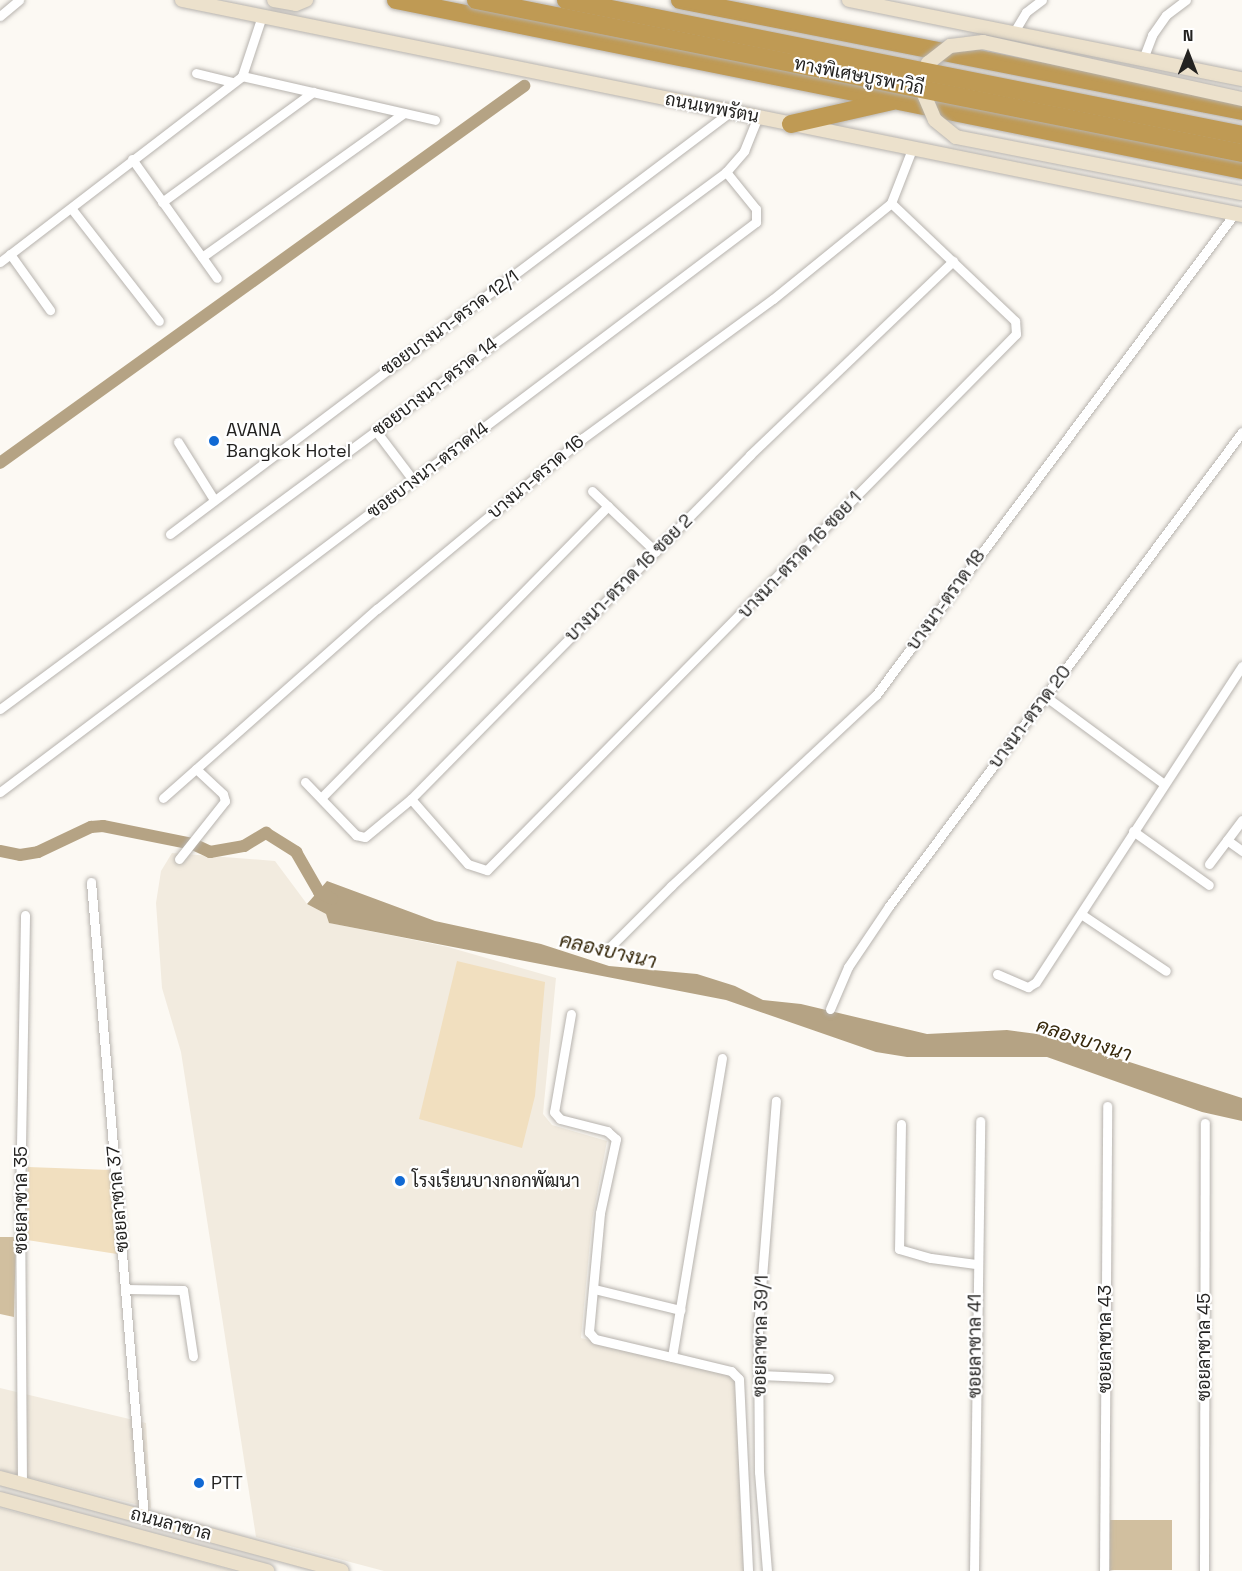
<!DOCTYPE html>
<meta charset="utf-8">
<style>
body{margin:0}
#map{position:relative;width:1242px;height:1571px;overflow:hidden;background:#fcf9f3;font-family:"Space Grotesk",Sarabun,sans-serif}
div>[style]{position:absolute}
.built>*{inset:0;background:#f2ebdf}
.green>*{inset:0;background:#f1dfbf}
.forest>*{inset:0;background:#d1bf9f;transform-origin:0 0}
.water>*{inset:0;background:#b5a384}
.canal>*{height:12px;margin:-6px;padding:0 6px;transform-origin:6px;border-radius:6px;background:#b5a384}
.roads{filter:drop-shadow(0 0 2px #b7b3ae) drop-shadow(0 0 2px #b7b3ae)}
.street>*{height:9px;margin:-4.5px;padding:0 4.5px;transform-origin:4.5px;border-radius:4.5px;background:#fff}
.secondary>*{height:14px;margin:-7px;padding:0 7px;transform-origin:7px;border-radius:7px;background:#ece1cc}
.highway>*{height:18px;margin:-9px;padding:0 9px;transform-origin:9px;border-radius:9px;background:#bf9a54}
.bridges{filter:drop-shadow(0 0 2px #b7b3ae) drop-shadow(0 0 2px #b7b3ae)}
.secondary-bridge>*{height:14px;margin:-7px;padding:0 7px;transform-origin:7px;border-radius:7px;background:#ece1cc}
.highway-bridge>*{height:18px;margin:-9px;padding:0 9px;transform-origin:9px;border-radius:9px;background:#bf9a54}
.dots>*{width:16px;height:16px;translate:-50% -50%;box-sizing:border-box;border:3px solid #fff;border-radius:50%}
span{translate:-50% -50%;white-space:nowrap;text-align:center;line-height:1.15;-webkit-text-stroke:4.5px #fff;paint-order:stroke}
.street-label{font-size:18px;color:#232220}
.poi-label{font-size:18px;color:#232220}
.left{translate:0 -50%;text-align:left}
.water-label{font-size:20px;color:#35270a;font-style:italic}
.north{position:absolute;left:1158px;top:24px;width:60px;height:60px;-webkit-text-stroke:4px #fff;paint-order:stroke;rotate:0deg;font-size:16px;font-weight:700;line-height:24px;text-align:center;color:#232220}
.north::after{content:'';display:block;margin:auto;width:21px;height:27px;background:#232220;clip-path:polygon(50% 0,100% 100%,50% 72%,0 100%)}
</style>
<div id="map">
<div class="built">
<i style="clip-path:polygon(172px 853px,275px 861px,307px 904px,326px 914px,330px 923px,448px 947px,556px 978px,543px 1114px,552px 1125px,607px 1141px,592px 1221px,581px 1338px,735px 1376px,744px 1571px,384px 1571px,256px 1537px,181px 1052px,162px 988px,156px 903px,161px 871px)"></i>
<i style="clip-path:polygon(0 1388px,146px 1423px,151px 1508px,0 1470px)"></i>
<i style="clip-path:polygon(0 1508px,144px 1546px,235px 1571px,0 1571px)"></i>
</div>
<div class="green">
<i style="clip-path:polygon(457px 961px,545px 982px,535px 1096px,522px 1148px,419px 1119px)"></i>
<i style="clip-path:polygon(28px 1167px,110px 1170px,117px 1254px,27px 1240px)"></i>
</div>
<div class="forest">
<i style="clip-path:polygon(0 1237px,16px 1237px,14px 1317px,0 1314px)"></i>
<i style="left:1110px;top:1520px;width:62px;height:50px"></i>
</div>
<div class="water">
<i style="clip-path:polygon(327px 881px,435px 921px,541px 944px,609px 966px,697px 974px,735px 986px,763px 1000px,801px 1004px,927px 1034px,1007px 1030px,1045px 1035px,1242px 1098px,1242px 1121px,1202px 1112px,1047px 1057px,907px 1057px,876px 1052px,726px 1000px,329px 923px,326px 914px,307px 904px)"></i>
</div>
<div class="canal">
<i style="left:0;top:463px;width:646px;rotate:-35.73deg"></i>
<i style="left:0;top:851px;width:20px;rotate:11deg"></i>
<i style="left:20px;top:855px;width:18px;rotate:-9deg"></i>
<i style="left:38px;top:852px;width:59px;rotate:-25.3deg"></i>
<i style="left:91px;top:827px;width:12px;rotate:-5deg"></i>
<i style="left:103px;top:826px;width:92px;rotate:11.3deg"></i>
<i style="left:193px;top:844px;width:19px;rotate:25deg"></i>
<i style="left:210px;top:852px;width:35px;rotate:-10deg"></i>
<i style="left:244px;top:846px;width:26px;rotate:-31deg"></i>
<i style="left:266px;top:833px;width:36px;rotate:32deg"></i>
<i style="left:296px;top:852px;width:46px;rotate:60.1deg"></i>
<i style="left:319px;top:892px;width:15px;rotate:28deg"></i>
</div>
<div class="roads">
<div class="street">
<i style="left:0;top:16px;width:25px;rotate:-40deg"></i>
<i style="left:1014px;top:32px;width:23px;rotate:-59deg"></i>
<i style="left:1026px;top:12px;width:20px;rotate:-37deg"></i>
<i style="left:1143px;top:59px;width:26px;rotate:-69deg"></i>
<i style="left:1152px;top:35px;width:24px;rotate:-55deg"></i>
<i style="left:1166px;top:15px;width:25px;rotate:-37deg"></i>
<i style="left:196px;top:73px;width:38px;rotate:14deg"></i>
<i style="left:242px;top:76px;width:198px;rotate:12.8deg"></i>
<i style="left:132px;top:159px;width:146px;rotate:54.5deg"></i>
<i style="left:162px;top:202px;width:187px;rotate:-36.1deg"></i>
<i style="left:71px;top:208px;width:143px;rotate:52.1deg"></i>
<i style="left:10px;top:254px;width:69px;rotate:54.5deg"></i>
<i style="left:202px;top:257px;width:248px;rotate:-35.5deg"></i>
<i style="left:0;top:262px;width:305px;rotate:-37.5deg"></i>
<i style="left:242px;top:76px;width:63px;rotate:-71.6deg"></i>
<i style="left:376px;top:431px;width:61px;rotate:52.9deg"></i>
<i style="left:178px;top:442px;width:66px;rotate:58deg"></i>
<i style="left:592px;top:491px;width:88px;rotate:43.6deg"></i>
<i style="left:170px;top:534px;width:701px;rotate:-37deg"></i>
<i style="left:1045px;top:696px;width:148px;rotate:36.5deg"></i>
<i style="left:0;top:709px;width:903px;rotate:-36.49deg"></i>
<i style="left:726px;top:172px;width:28px;rotate:-49deg"></i>
<i style="left:744px;top:151px;width:37px;rotate:-68deg"></i>
<i style="left:305px;top:782px;width:74px;rotate:46.1deg"></i>
<i style="left:356px;top:835px;width:9px;rotate:13deg"></i>
<i style="left:365px;top:837px;width:60px;rotate:-39.6deg"></i>
<i style="left:411px;top:799px;width:483px;rotate:-45.4deg"></i>
<i style="left:750px;top:455px;width:281px;rotate:-43.7deg"></i>
<i style="left:0;top:792px;width:947px;rotate:-37.02deg"></i>
<i style="left:756px;top:222px;width:13px;rotate:-90deg"></i>
<i style="left:756px;top:209px;width:48px;rotate:-129deg"></i>
<i style="left:322px;top:797px;width:408px;rotate:-45.5deg"></i>
<i style="left:163px;top:798px;width:286px;rotate:-41.5deg"></i>
<i style="left:377px;top:609px;width:268px;rotate:-39.7deg"></i>
<i style="left:583px;top:438px;width:235px;rotate:-36.2deg"></i>
<i style="left:773px;top:299px;width:152px;rotate:-39.1deg"></i>
<i style="left:891px;top:203px;width:58px;rotate:-68.7deg"></i>
<i style="left:411px;top:799px;width:86px;rotate:48.8deg"></i>
<i style="left:468px;top:864px;width:20px;rotate:18deg"></i>
<i style="left:487px;top:870px;width:753px;rotate:-45.38deg"></i>
<i style="left:1016px;top:334px;width:13px;rotate:-94deg"></i>
<i style="left:1015px;top:321px;width:171px;rotate:-136.4deg"></i>
<i style="left:1133px;top:831px;width:93px;rotate:35.4deg"></i>
<i style="left:1227px;top:840px;width:19px;rotate:36deg"></i>
<i style="left:179px;top:859px;width:74px;rotate:-51.6deg"></i>
<i style="left:225px;top:801px;width:7px;rotate:-106deg"></i>
<i style="left:223px;top:794px;width:37px;rotate:-137deg"></i>
<i style="left:1209px;top:864px;width:55px;rotate:-53.1deg"></i>
<i style="left:91px;top:882px;width:637px;rotate:85.23deg"></i>
<i style="left:1081px;top:914px;width:102px;rotate:33.8deg"></i>
<i style="left:611px;top:946px;width:85px;rotate:-45deg"></i>
<i style="left:671px;top:886px;width:280px;rotate:-43deg"></i>
<i style="left:876px;top:695px;width:601px;rotate:-53.32deg"></i>
<i style="left:997px;top:974px;width:34px;rotate:23deg"></i>
<i style="left:1028px;top:987px;width:9px;rotate:-32deg"></i>
<i style="left:1036px;top:982px;width:377px;rotate:-56.9deg"></i>
<i style="left:830px;top:1009px;width:46px;rotate:-66.8deg"></i>
<i style="left:848px;top:967px;width:73px;rotate:-56.1deg"></i>
<i style="left:889px;top:906px;width:591px;rotate:-53.32deg"></i>
<i style="left:571px;top:1014px;width:99px;rotate:99.8deg"></i>
<i style="left:554px;top:1112px;width:9px;rotate:49deg"></i>
<i style="left:560px;top:1119px;width:49px;rotate:14.3deg"></i>
<i style="left:607px;top:1131px;width:12px;rotate:42deg"></i>
<i style="left:616px;top:1139px;width:76px;rotate:102.2deg"></i>
<i style="left:600px;top:1213px;width:120px;rotate:95.3deg"></i>
<i style="left:589px;top:1332px;width:9px;rotate:49deg"></i>
<i style="left:595px;top:1339px;width:79px;rotate:13.2deg"></i>
<i style="left:722px;top:1058px;width:303px;rotate:99.5deg"></i>
<i style="left:672px;top:1357px;width:61px;rotate:13.3deg"></i>
<i style="left:731px;top:1371px;width:11px;rotate:45deg"></i>
<i style="left:739px;top:1379px;width:192px;rotate:87.3deg"></i>
<i style="left:901px;top:1124px;width:125px;rotate:90.9deg"></i>
<i style="left:899px;top:1249px;width:33px;rotate:16deg"></i>
<i style="left:931px;top:1258px;width:45px;rotate:7.6deg"></i>
<i style="left:126px;top:1289px;width:57px;rotate:1deg"></i>
<i style="left:183px;top:1290px;width:67px;rotate:81.4deg"></i>
<i style="left:594px;top:1289px;width:89px;rotate:13.7deg"></i>
<i style="left:760px;top:1375px;width:69px;rotate:2.5deg"></i>
<i style="left:22px;top:1484px;width:281px;rotate:-90.4deg"></i>
<i style="left:20px;top:1203px;width:288px;rotate:-89deg"></i>
<i style="left:767px;top:1571px;width:99px;rotate:-94.6deg"></i>
<i style="left:759px;top:1472px;width:144px;rotate:-90.4deg"></i>
<i style="left:758px;top:1328px;width:228px;rotate:-85.5deg"></i>
<i style="left:974px;top:1571px;width:450px;rotate:-89.2deg"></i>
<i style="left:1104px;top:1571px;width:465px;rotate:-89.6deg"></i>
<i style="left:1204px;top:1571px;width:448px;rotate:-89.9deg"></i>
</div>
<div class="secondary">
<i style="left:182px;top:0;width:1082px;rotate:11.47deg"></i>
<i style="left:274px;top:0;width:22px;rotate:10deg"></i>
<i style="left:296px;top:4px;width:11px;rotate:-22deg"></i>
<i style="left:849px;top:0;width:401px;rotate:11.4deg"></i>
<i style="left:0;top:1478px;width:354px;rotate:15.2deg"></i>
<i style="left:0;top:1499px;width:277px;rotate:15.1deg"></i>
</div>
<div class="highway">
<i style="left:396px;top:0;width:863px;rotate:11.36deg"></i>
<i style="left:680px;top:0;width:573px;rotate:11.17deg"></i>
<i style="left:791px;top:124px;width:104px;rotate:-12.8deg"></i>
</div>
</div>
<div class="bridges">
<div class="secondary-bridge">
<i style="left:1242px;top:99px;width:265px;rotate:-167.6deg"></i>
<i style="left:983px;top:42px;width:33px;rotate:173deg"></i>
<i style="left:950px;top:46px;width:28px;rotate:142deg"></i>
<i style="left:928px;top:63px;width:29px;rotate:100deg"></i>
<i style="left:923px;top:92px;width:30px;rotate:67deg"></i>
<i style="left:935px;top:120px;width:27px;rotate:39deg"></i>
<i style="left:956px;top:137px;width:291px;rotate:11.1deg"></i>
</div>
<div class="highway-bridge">
<i style="left:476px;top:0;width:781px;rotate:11.3deg"></i>
<i style="left:566px;top:0;width:689px;rotate:11.29deg"></i>
</div>
</div>
<div class="dots">
<i style="left:214px;top:441px;background:#1169d3"></i>
<i style="left:400px;top:1181px;background:#1169d3"></i>
<i style="left:199px;top:1483px;background:#1169d3"></i>
</div>
<div class="street-label">
<span style="left:859px;top:76px;rotate:11deg">ทางพิเศษบูรพาวิถี</span>
<span style="left:712px;top:108px;rotate:11deg">ถนนเทพรัตน</span>
<span style="left:450px;top:323px;rotate:-36deg">ซอยบางนา-ตราด 12/1</span>
<span style="left:435px;top:387px;rotate:-37deg">ซอยบางนา-ตราด 14</span>
<span style="left:428px;top:470px;rotate:-37deg">ซอยบางนา-ตราด14</span>
<span style="left:536px;top:477px;rotate:-40deg">บางนา-ตราด 16</span>
<span style="left:800px;top:555px;rotate:-46deg">บางนา-ตราด 16 ซอย 1</span>
<span style="left:629px;top:578px;rotate:-45deg">บางนา-ตราด 16 ซอย 2</span>
<span style="left:946px;top:600px;rotate:-54deg">บางนา-ตราด 18</span>
<span style="left:1030px;top:717px;rotate:-53deg">บางนา-ตราด 20</span>
<span style="left:118px;top:1199px;rotate:-95deg">ซอยลาซาล 37</span>
<span style="left:21px;top:1200px;rotate:-90deg">ซอยลาซาล 35</span>
<span style="left:761px;top:1336px;rotate:-89deg">ซอยลาซาล 39/1</span>
<span style="left:1105px;top:1339px;rotate:-90deg">ซอยลาซาล 43</span>
<span style="left:975px;top:1346px;rotate:-90deg">ซอยลาซาล 41</span>
<span style="left:1204px;top:1347px;rotate:-90deg">ซอยลาซาล 45</span>
<span style="left:171px;top:1524px;rotate:15deg">ถนนลาซาล</span>
</div>
<div class="poi-label">
<span class="left" style="left:226px;top:441px">AVANA<br>Bangkok Hotel</span>
<span class="left" style="left:412px;top:1181px">โรงเรียนบางกอกพัฒนา</span>
<span class="left" style="left:211px;top:1483px">PTT</span>
</div>
<div class="water-label">
<span style="left:608px;top:951px;rotate:13deg">คลองบางนา</span>
<span style="left:1084px;top:1040px;rotate:18deg">คลองบางนา</span>
</div>
<div class="north">N</div>
</div>
